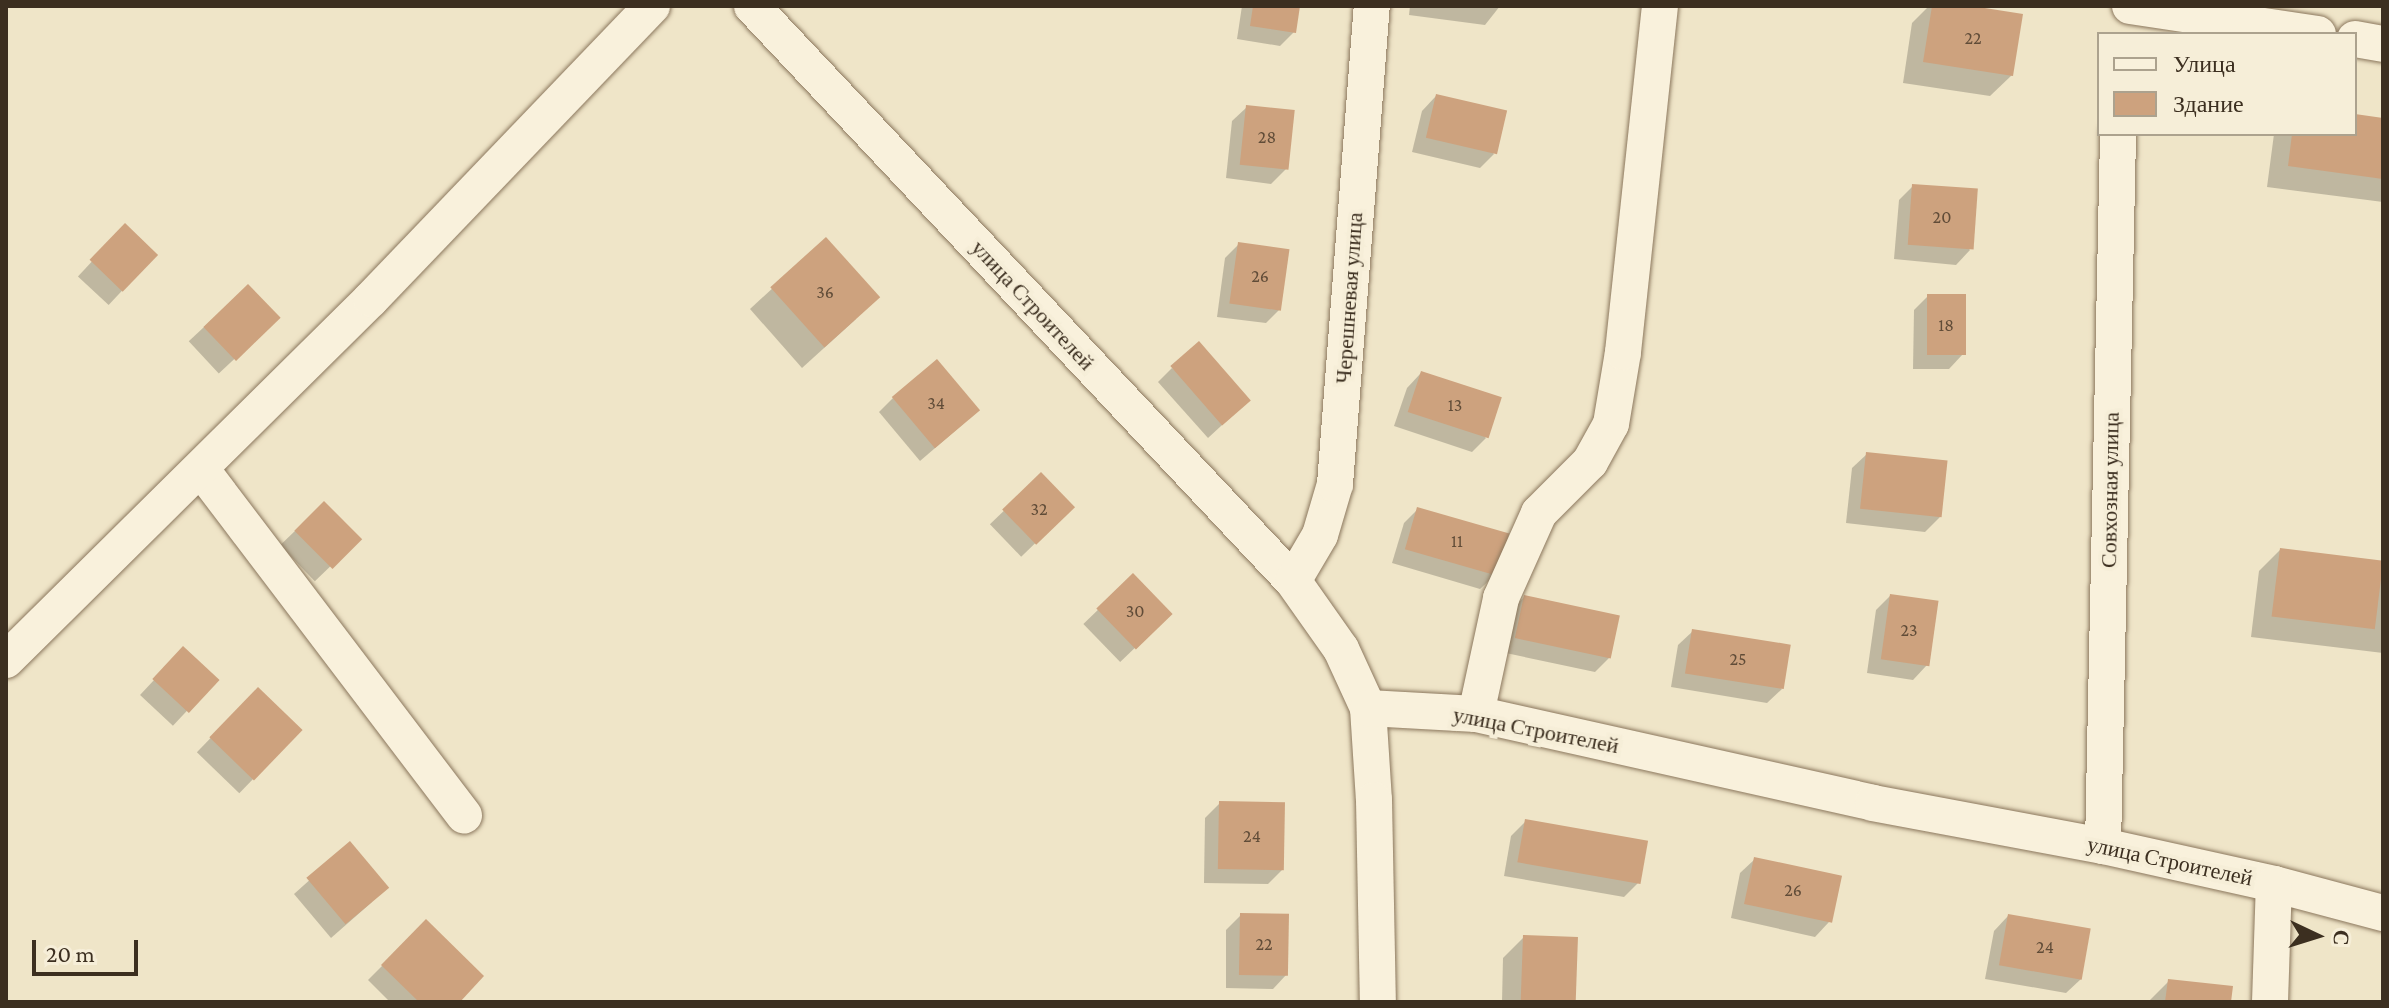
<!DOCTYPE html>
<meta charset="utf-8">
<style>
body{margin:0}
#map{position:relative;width:2389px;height:1008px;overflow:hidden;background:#efe5c8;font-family:"Crimson Pro",serif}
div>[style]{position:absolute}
.shadow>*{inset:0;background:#0003;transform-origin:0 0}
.building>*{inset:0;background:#cda27e;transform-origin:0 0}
.roads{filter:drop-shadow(0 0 2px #8b775d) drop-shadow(0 0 2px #8b775d)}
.minor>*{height:36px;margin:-18px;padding:0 18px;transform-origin:18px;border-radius:18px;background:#f9f1dc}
span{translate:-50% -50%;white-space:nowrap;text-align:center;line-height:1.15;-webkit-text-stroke:8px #f6eed8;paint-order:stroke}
.number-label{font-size:18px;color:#604c38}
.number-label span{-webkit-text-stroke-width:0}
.street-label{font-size:22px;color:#3c2f20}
.frame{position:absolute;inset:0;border:8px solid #3c2f20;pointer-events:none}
.legend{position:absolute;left:2097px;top:32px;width:260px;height:104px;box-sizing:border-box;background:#f6eed8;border:2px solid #aca28e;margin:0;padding:10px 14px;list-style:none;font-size:24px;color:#3c2f20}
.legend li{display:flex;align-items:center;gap:16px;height:40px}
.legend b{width:40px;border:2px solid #aca28e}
.north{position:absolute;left:2277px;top:896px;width:80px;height:80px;-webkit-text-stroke:6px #f6eed8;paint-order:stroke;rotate:94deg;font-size:22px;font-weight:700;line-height:32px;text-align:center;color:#3c2f20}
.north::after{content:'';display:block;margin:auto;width:28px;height:36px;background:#3c2f20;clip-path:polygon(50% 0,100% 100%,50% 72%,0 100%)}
.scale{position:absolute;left:32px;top:940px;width:106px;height:36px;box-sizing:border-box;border:4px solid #3c2f20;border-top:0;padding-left:10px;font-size:24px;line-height:28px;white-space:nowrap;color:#3c2f20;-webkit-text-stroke:6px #f6eed8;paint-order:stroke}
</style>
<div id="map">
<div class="shadow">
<i style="clip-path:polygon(1242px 6px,1298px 6px,1294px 32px,1280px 46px,1237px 39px)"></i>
<i style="clip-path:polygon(1410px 6px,1500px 6px,1485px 25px,1409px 15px)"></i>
<i style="clip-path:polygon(1929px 6px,1958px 6px,2012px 75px,1990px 96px,1903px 83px,1912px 23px)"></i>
<i style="clip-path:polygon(1436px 96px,1494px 154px,1480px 168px,1412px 152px,1422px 111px)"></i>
<i style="clip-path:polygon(1247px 107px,1286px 169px,1271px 184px,1226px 178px,1232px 121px)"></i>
<i style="clip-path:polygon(2355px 116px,2383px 120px,2383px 202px,2267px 187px,2274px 134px,2355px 134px)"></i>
<i style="clip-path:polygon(1913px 186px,1970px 250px,1956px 265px,1894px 259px,1899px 200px)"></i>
<i style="left:125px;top:226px;width:42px;height:69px;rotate:43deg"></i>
<i style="clip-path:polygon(826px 239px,856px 319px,802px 368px,750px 309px)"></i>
<i style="clip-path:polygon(1239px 244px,1280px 309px,1266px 323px,1217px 317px,1225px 258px)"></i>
<i style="left:248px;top:286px;width:44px;height:81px;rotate:47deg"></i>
<i style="clip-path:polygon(1928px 296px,1963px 354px,1949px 369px,1913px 369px,1914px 310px)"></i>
<i style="clip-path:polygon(1172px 368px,1234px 414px,1208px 438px,1158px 382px)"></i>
<i style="clip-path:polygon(1421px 373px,1486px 438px,1472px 452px,1394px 426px,1407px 388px)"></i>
<i style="clip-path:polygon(893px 398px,963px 424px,920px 461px,879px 412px)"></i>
<i style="clip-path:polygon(1867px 454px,1940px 517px,1925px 532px,1846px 523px,1852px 468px)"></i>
<i style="left:1041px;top:475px;width:45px;height:71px;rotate:46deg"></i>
<i style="left:324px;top:503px;width:50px;height:61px;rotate:46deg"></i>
<i style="clip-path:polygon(1418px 509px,1495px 575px,1480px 589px,1392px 563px,1404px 523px)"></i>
<i style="clip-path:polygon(2280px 550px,2383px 563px,2383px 653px,2251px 637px,2259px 571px)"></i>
<i style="left:1133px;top:576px;width:53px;height:69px;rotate:46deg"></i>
<i style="clip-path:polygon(1890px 596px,1927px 665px,1913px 680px,1867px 673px,1876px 610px)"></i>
<i style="clip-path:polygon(1524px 597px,1610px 657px,1595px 672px,1501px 652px,1510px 612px)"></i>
<i style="clip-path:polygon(1693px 631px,1782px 689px,1767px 703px,1671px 687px,1678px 645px)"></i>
<i style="left:183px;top:649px;width:45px;height:63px;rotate:43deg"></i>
<i style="left:258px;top:689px;width:59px;height:88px;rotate:44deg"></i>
<i style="clip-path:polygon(1220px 803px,1283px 869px,1268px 884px,1204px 883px,1205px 818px)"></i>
<i style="clip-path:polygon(1526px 821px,1639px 882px,1624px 897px,1504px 876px,1511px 836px)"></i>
<i style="clip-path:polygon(350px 844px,372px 902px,331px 938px,294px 894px)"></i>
<i style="clip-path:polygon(1755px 859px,1829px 922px,1815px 937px,1731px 918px,1740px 873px)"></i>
<i style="clip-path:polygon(1241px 915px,1287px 974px,1273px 989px,1226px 988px,1226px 930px)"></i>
<i style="clip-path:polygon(2008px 916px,2081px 979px,2066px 993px,1985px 979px,1994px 931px)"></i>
<i style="clip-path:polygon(426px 922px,457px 1002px,390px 1002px,368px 980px)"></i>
<i style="clip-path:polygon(1524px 937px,1574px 1002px,1502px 1002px,1503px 958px)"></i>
<i style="clip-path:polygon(2169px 981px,2229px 1002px,2148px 1002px)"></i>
</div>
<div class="building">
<i style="clip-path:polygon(1253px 6px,1300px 6px,1296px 33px,1250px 26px)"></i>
<i style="clip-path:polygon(1932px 6px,1972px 6px,2023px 14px,2013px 76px,1923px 62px)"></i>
<i style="left:1436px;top:94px;width:73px;height:45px;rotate:13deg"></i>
<i style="left:1246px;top:105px;width:49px;height:60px;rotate:6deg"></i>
<i style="clip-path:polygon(2355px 114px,2383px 118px,2383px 179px,2288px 166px,2292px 134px,2355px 134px)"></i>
<i style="left:1912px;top:184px;width:66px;height:61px;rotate:4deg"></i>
<i style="left:125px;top:223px;width:46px;height:51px;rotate:44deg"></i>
<i style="left:826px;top:237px;width:81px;height:75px;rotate:48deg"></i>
<i style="left:1238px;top:242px;width:52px;height:62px;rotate:8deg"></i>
<i style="left:248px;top:284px;width:47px;height:62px;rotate:46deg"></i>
<i style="left:1927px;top:294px;width:39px;height:61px"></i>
<i style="left:1199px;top:341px;width:79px;height:38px;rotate:49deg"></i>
<i style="left:937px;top:359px;width:67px;height:59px;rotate:50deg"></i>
<i style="left:1421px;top:371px;width:85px;height:43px;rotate:18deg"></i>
<i style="left:1866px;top:452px;width:82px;height:57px;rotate:6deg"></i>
<i style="left:1041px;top:472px;width:49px;height:54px;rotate:46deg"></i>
<i style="left:324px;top:501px;width:54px;height:42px;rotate:45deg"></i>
<i style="left:1417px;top:507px;width:96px;height:44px;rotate:16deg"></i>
<i style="left:2280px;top:548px;width:104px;height:69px;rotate:7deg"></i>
<i style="left:1133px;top:573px;width:57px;height:51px;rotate:46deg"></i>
<i style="left:1890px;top:594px;width:49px;height:66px;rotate:8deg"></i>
<i style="left:1524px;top:595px;width:98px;height:44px;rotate:12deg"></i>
<i style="left:1692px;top:629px;width:100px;height:45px;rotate:9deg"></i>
<i style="left:183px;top:646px;width:50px;height:45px;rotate:43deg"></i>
<i style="left:258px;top:687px;width:62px;height:70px;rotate:44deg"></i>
<i style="left:1219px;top:801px;width:66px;height:68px;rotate:1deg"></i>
<i style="left:1525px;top:819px;width:125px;height:44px;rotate:10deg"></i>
<i style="left:350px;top:841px;width:61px;height:57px;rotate:50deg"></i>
<i style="left:1754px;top:857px;width:90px;height:48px;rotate:12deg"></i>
<i style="left:1240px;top:913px;width:49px;height:62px;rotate:1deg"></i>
<i style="left:2008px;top:914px;width:84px;height:52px;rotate:10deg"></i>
<i style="clip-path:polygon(426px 919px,484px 976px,460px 1002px,419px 1002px,381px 965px)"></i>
<i style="left:1523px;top:935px;width:55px;height:67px;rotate:2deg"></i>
<i style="clip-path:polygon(2168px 979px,2233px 986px,2231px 1002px,2165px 1002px)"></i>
</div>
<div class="roads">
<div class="minor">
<i style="left:752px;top:6px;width:789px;rotate:46.75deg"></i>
<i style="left:1293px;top:581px;width:83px;rotate:54.8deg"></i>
<i style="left:1341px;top:649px;width:65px;rotate:65.4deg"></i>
<i style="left:1368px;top:708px;width:92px;rotate:86.3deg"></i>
<i style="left:1374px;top:800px;width:202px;rotate:88.9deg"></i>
<i style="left:2130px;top:6px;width:190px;rotate:8.5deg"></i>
<i style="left:2355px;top:39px;width:28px;rotate:10deg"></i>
<i style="left:201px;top:469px;width:435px;rotate:52.8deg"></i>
<i style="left:1293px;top:581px;width:53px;rotate:-59.6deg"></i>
<i style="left:1320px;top:535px;width:53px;rotate:-73.6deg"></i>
<i style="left:1335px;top:484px;width:479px;rotate:-85.6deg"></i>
<i style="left:6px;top:660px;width:513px;rotate:-44.68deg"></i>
<i style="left:371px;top:299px;width:406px;rotate:-46.2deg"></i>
<i style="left:1368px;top:708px;width:108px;rotate:3.2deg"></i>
<i style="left:1476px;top:714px;width:407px;rotate:12.6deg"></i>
<i style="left:1873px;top:803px;width:234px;rotate:10.6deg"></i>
<i style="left:2103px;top:846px;width:175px;rotate:12.5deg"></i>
<i style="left:2274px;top:884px;width:113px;rotate:14.9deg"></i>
<i style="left:1476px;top:714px;width:119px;rotate:-77.8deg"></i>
<i style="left:1501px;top:598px;width:93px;rotate:-65.9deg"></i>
<i style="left:1539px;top:513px;width:72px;rotate:-45deg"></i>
<i style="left:1590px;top:462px;width:43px;rotate:-61.1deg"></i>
<i style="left:1611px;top:424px;width:73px;rotate:-80.5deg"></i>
<i style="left:1623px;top:352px;width:348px;rotate:-83.9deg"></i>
<i style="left:2103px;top:846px;width:712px;rotate:-88.79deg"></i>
<i style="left:2270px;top:1002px;width:118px;rotate:-88.1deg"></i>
</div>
</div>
<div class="number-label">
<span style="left:1973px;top:38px">22</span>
<span style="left:1267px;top:137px">28</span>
<span style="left:1942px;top:217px">20</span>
<span style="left:1260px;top:276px">26</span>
<span style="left:825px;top:292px">36</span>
<span style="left:1946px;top:325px">18</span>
<span style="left:936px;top:403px">34</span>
<span style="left:1455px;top:405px">13</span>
<span style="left:1039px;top:509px">32</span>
<span style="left:1457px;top:541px">11</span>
<span style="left:1135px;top:611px">30</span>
<span style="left:1909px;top:630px">23</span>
<span style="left:1738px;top:659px">25</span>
<span style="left:1252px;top:836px">24</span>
<span style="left:1793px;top:890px">26</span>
<span style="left:1264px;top:944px">22</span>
<span style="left:2045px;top:947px">24</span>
</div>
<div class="street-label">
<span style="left:1349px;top:298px;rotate:-86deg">Черешневая улица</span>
<span style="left:1033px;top:305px;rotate:47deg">улица Строителей</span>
<span style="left:2110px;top:490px;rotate:-89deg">Совхозная улица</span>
<span style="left:1536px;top:730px;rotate:11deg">улица Строителей</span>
<span style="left:2170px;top:861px;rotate:12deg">улица Строителей</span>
</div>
<div class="frame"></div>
<ul class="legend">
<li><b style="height:10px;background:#f9f1dc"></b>Улица</li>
<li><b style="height:22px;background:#cda27e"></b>Здание</li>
</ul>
<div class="north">С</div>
<div class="scale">20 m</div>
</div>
